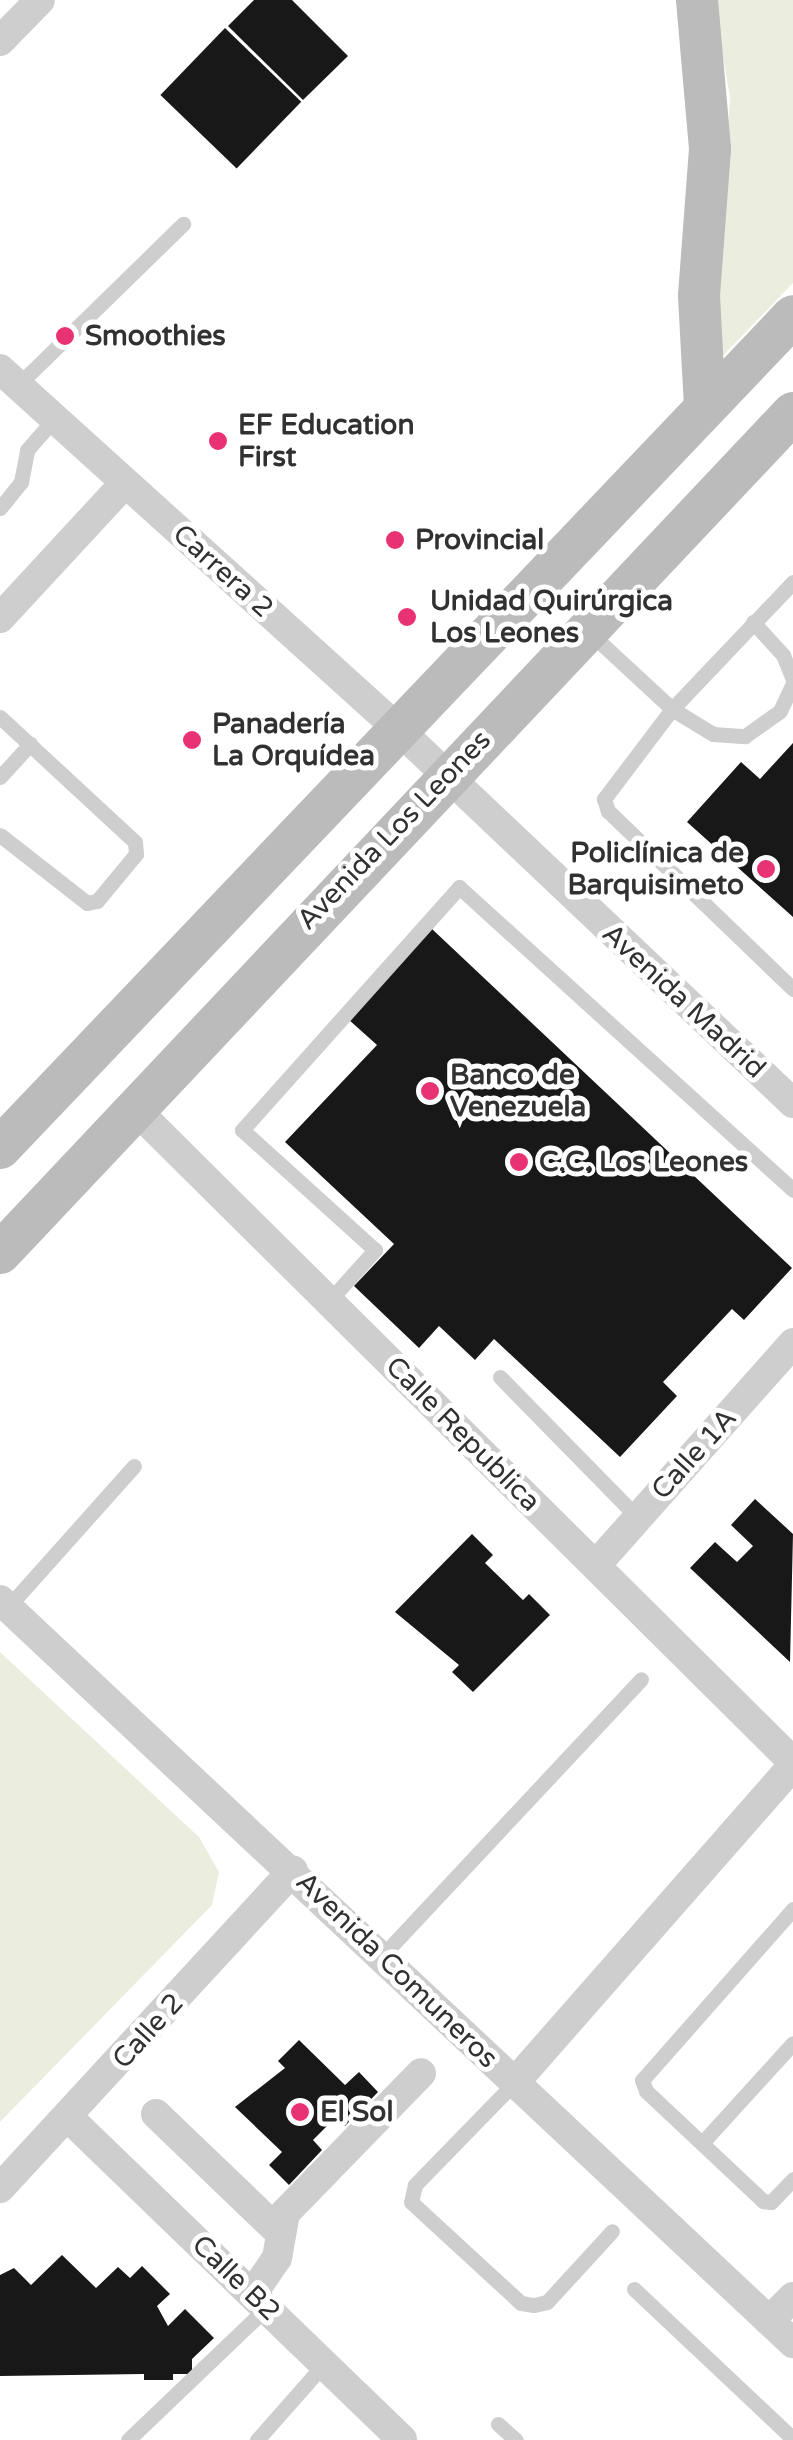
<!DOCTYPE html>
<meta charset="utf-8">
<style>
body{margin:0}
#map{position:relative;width:793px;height:2440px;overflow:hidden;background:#fff;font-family:"Varela Round",sans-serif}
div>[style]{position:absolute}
.green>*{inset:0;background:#ebeedf}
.building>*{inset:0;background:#181818;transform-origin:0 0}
.lane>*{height:15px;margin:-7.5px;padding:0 7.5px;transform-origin:7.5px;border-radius:7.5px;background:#cecece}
.street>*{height:30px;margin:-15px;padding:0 15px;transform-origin:15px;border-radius:15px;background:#cecece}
.secondary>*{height:42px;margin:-21px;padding:0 21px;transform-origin:21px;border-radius:21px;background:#bbb}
.dots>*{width:28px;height:28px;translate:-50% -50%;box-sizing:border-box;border:5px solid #fff;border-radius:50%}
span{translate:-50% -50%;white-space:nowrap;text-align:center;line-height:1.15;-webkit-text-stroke:10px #fff;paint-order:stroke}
.poi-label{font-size:28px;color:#313131;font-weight:700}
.left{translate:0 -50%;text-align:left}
.right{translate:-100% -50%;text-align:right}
.street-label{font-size:28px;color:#313131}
</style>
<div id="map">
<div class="green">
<i style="clip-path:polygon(713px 0,793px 0,793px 283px,714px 365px,730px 97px)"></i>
<i style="clip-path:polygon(0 1652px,199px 1837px,219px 1872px,212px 1905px,0 2122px)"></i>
</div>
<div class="building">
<i style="clip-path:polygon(254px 0,292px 0,348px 56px,303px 100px,228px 26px)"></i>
<i style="left:225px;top:28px;width:106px;height:93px;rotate:44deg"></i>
<i style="clip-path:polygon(793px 743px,793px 917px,687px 822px,741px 762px,760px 779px)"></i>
<i style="clip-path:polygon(432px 929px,792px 1268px,744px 1320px,732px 1309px,663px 1382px,677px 1396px,620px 1457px,494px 1339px,475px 1360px,439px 1326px,419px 1348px,354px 1286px,394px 1244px,285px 1142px,377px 1045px,348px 1019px)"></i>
<i style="clip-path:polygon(755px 1499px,793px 1534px,790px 1662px,690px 1568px,715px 1542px,737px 1562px,753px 1546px,731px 1525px)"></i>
<i style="clip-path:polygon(472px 1534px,493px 1555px,485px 1563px,523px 1600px,529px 1594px,550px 1615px,473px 1692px,452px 1672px,459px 1665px,395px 1612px)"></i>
<i style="clip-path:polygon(299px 2040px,345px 2085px,359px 2072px,378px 2092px,345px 2126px,336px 2117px,313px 2140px,322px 2150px,289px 2185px,269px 2165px,282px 2152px,235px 2107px,285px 2068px,278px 2061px)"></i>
<i style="clip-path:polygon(62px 2255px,96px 2288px,118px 2267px,130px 2278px,142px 2266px,170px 2294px,157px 2306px,168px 2326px,185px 2309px,214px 2338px,192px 2359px,192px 2374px,173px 2374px,173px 2380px,144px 2380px,144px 2374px,0 2376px,0 2275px,14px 2268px,31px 2285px)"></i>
</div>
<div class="lane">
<i style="left:18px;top:385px;width:231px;rotate:-44.3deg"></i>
<i style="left:0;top:508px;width:33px;rotate:-51deg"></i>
<i style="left:21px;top:482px;width:33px;rotate:-79deg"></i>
<i style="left:27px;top:450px;width:41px;rotate:-48.9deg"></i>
<i style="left:793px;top:582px;width:175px;rotate:133.6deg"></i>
<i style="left:672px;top:709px;width:113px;rotate:127.1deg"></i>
<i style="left:604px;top:799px;width:13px;rotate:72deg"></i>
<i style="left:608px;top:811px;width:257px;rotate:43.9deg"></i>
<i style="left:753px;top:622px;width:45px;rotate:47.7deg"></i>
<i style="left:783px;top:655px;width:27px;rotate:68deg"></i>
<i style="left:590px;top:633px;width:112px;rotate:42.8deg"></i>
<i style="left:672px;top:709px;width:48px;rotate:31.4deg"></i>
<i style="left:713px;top:734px;width:32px;rotate:4deg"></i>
<i style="left:745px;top:736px;width:43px;rotate:-35.5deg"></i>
<i style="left:780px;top:711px;width:31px;rotate:-65deg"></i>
<i style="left:0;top:717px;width:184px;rotate:42.8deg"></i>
<i style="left:135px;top:842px;width:12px;rotate:85deg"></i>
<i style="left:136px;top:854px;width:61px;rotate:129.7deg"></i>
<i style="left:97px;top:901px;width:10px;rotate:169deg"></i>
<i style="left:87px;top:903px;width:110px;rotate:-142deg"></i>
<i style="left:0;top:777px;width:45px;rotate:-47.7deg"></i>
<i style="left:329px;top:1301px;width:69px;rotate:-48deg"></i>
<i style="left:375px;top:1250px;width:179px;rotate:-137.9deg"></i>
<i style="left:242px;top:1130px;width:326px;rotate:-48.2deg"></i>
<i style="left:459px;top:887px;width:451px;rotate:42.2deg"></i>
<i style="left:500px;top:1377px;width:197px;rotate:45.6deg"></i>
<i style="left:8px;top:1607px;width:189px;rotate:-48.2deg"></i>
<i style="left:793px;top:1909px;width:228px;rotate:131.4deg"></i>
<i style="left:642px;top:2080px;width:12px;rotate:70deg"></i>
<i style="left:646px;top:2091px;width:161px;rotate:43.2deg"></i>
<i style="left:763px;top:2201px;width:8px;rotate:7deg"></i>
<i style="left:771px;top:2202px;width:32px;rotate:-46deg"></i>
<i style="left:382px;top:1956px;width:379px;rotate:-46.9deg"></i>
<i style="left:515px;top:2082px;width:144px;rotate:134.2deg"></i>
<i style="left:415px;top:2185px;width:17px;rotate:103deg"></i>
<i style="left:411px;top:2202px;width:149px;rotate:42.6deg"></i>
<i style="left:521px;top:2303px;width:13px;rotate:9deg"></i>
<i style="left:534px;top:2305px;width:13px;rotate:-13deg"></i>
<i style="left:547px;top:2302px;width:96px;rotate:-47.5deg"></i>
<i style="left:702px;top:2143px;width:135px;rotate:-47.7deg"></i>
<i style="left:634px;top:2289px;width:219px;rotate:43.3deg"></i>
<i style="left:498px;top:2424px;width:24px;rotate:42deg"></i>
<i style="left:128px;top:2440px;width:192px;rotate:-43.7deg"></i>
<i style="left:257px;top:2440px;width:103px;rotate:-48.6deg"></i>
</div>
<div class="street">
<i style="left:0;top:41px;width:57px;rotate:-45.7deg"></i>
<i style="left:0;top:369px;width:537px;rotate:42.13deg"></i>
<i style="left:398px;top:729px;width:544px;rotate:43.44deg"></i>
<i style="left:0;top:618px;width:184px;rotate:-47.2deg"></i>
<i style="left:132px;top:1106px;width:931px;rotate:44.78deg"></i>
<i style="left:596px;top:1565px;width:297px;rotate:-48.4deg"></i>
<i style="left:0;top:1600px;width:1087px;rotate:43.14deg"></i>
<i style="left:515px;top:2082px;width:421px;rotate:-48.7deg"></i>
<i style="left:156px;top:2114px;width:168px;rotate:43.8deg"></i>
<i style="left:69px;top:2118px;width:463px;rotate:44deg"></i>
<i style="left:0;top:2188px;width:432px;rotate:-47.3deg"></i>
<i style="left:253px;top:2293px;width:42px;rotate:-55.6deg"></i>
<i style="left:277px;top:2258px;width:46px;rotate:-79.9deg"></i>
<i style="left:285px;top:2213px;width:195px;rotate:-45.8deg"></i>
<i style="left:769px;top:2321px;width:34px;rotate:-45deg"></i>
</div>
<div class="secondary">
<i style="left:697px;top:0;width:150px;rotate:85deg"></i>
<i style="left:710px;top:149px;width:147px;rotate:94.3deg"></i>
<i style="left:699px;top:296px;width:111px;rotate:86.9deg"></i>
<i style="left:0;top:1148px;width:1149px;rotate:-46.37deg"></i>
<i style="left:0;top:1253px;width:1155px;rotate:-46.65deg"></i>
</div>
<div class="dots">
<i style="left:65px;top:336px;background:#e93274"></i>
<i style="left:218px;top:441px;background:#e93274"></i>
<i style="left:395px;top:540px;background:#e93274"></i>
<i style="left:407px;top:617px;background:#e93274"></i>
<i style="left:192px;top:740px;background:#e93274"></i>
<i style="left:766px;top:869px;background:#e93274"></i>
<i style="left:430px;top:1091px;background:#e93274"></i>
<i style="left:519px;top:1162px;background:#e93274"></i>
<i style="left:300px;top:2112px;background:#e93274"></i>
</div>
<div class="poi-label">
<span class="left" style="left:85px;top:336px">Smoothies</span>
<span class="left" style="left:238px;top:441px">EF Education<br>First</span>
<span class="left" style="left:415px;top:540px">Provincial</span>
<span class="left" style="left:430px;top:617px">Unidad Quirúrgica<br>Los Leones</span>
<span class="left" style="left:212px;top:740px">Panadería<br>La Orquídea</span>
<span class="right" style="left:744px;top:869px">Policlínica de<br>Barquisimeto</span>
<span class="left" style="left:450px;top:1091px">Banco de<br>Venezuela</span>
<span class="left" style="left:539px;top:1162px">C.C. Los Leones</span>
<span class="left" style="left:320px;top:2112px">El Sol</span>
</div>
<div class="street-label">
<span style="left:223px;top:571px;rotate:42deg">Carrera 2</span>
<span style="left:394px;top:830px;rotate:-46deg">Avenida Los Leones</span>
<span style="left:684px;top:1001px;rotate:43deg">Avenida Madrid</span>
<span style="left:463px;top:1434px;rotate:45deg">Calle Republica</span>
<span style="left:694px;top:1454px;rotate:-48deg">Calle 1A</span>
<span style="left:397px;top:1970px;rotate:44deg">Avenida Comuneros</span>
<span style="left:148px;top:2031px;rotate:-48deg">Calle 2</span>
<span style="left:236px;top:2278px;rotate:44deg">Calle B2</span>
</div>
</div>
